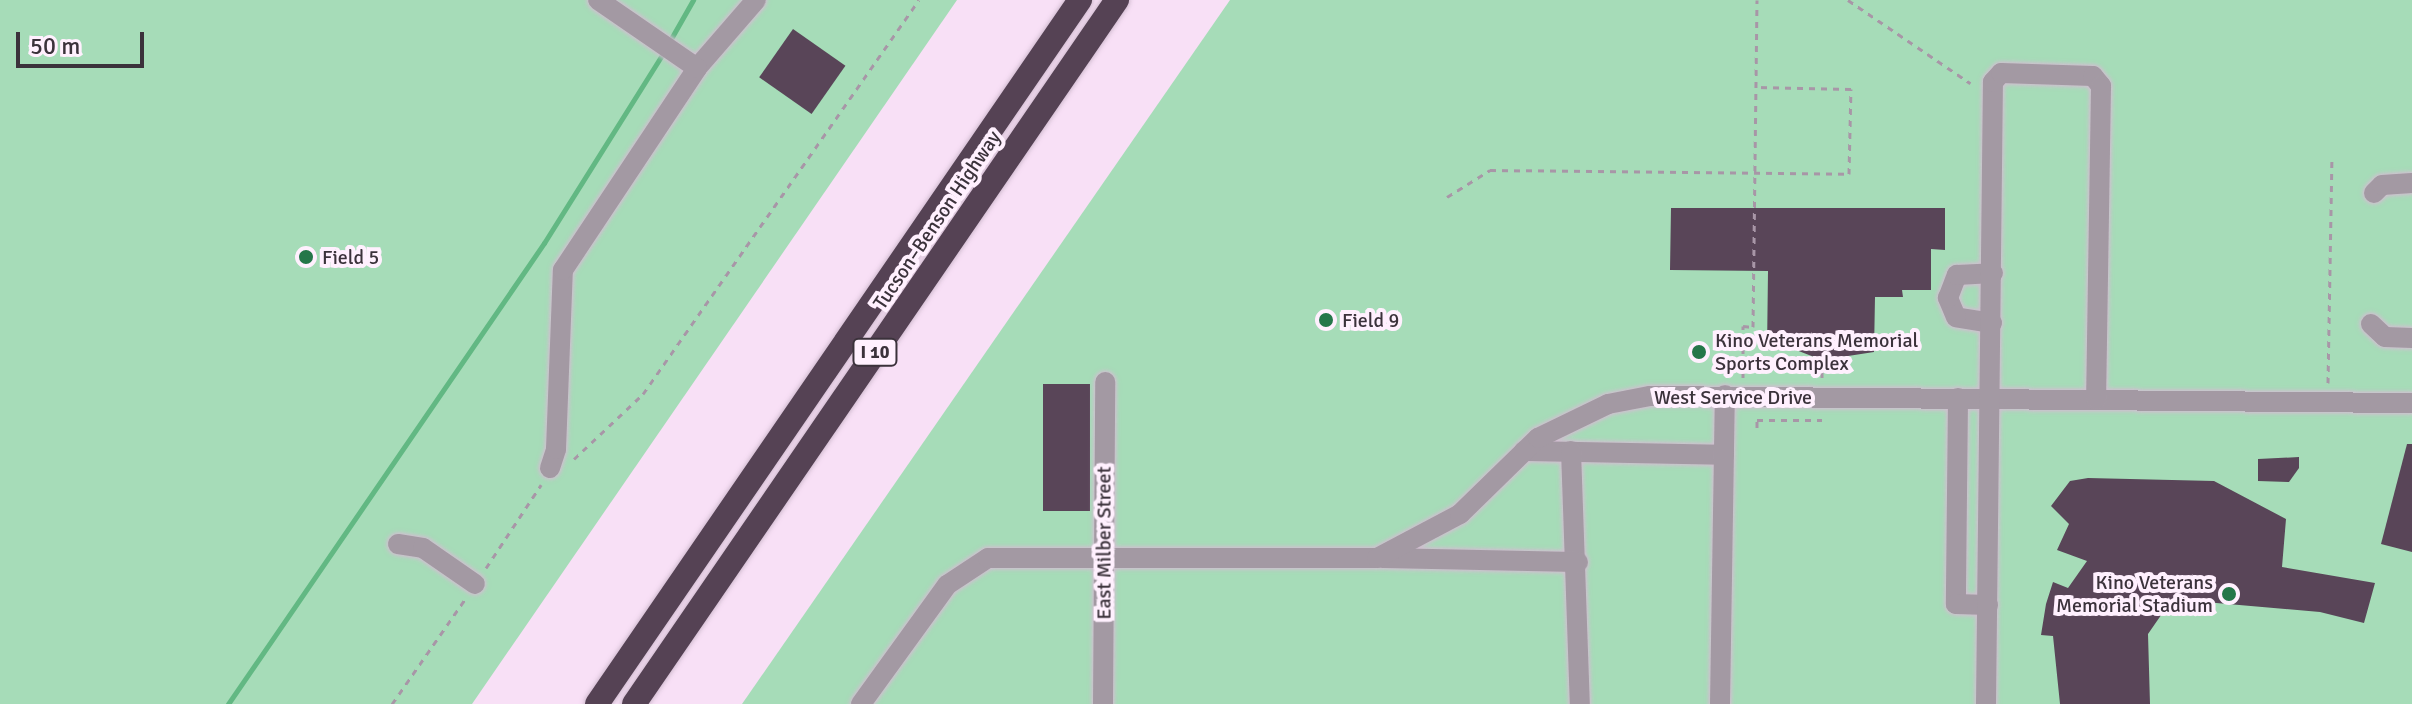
<!DOCTYPE html>
<meta charset="utf-8">
<style>
body{margin:0}
#map{position:relative;width:2412px;height:704px;overflow:hidden;background:#f8e0f6;font-family:Signika,sans-serif}
div>[style]{position:absolute}
.green>*{inset:0;background:#a6dcb8}
.stream>*{height:5px;margin:-2.5px;padding:0 2.5px;transform-origin:2.5px;border-radius:2.5px;background:#62b883}
.building>*{inset:0;background:#594558;transform-origin:0 0}
.path>*{height:3px;margin-top:-1.5px;transform-origin:0;background:repeating-linear-gradient(90deg,#a896a7 0 6px,transparent 0 12px)}
.roads{filter:drop-shadow(0 0 2px #d2bdd1) drop-shadow(0 0 2px #d2bdd1)}
.minor>*{height:20px;margin:-10px;padding:0 10px;transform-origin:10px;border-radius:10px;background:#a399a3}
.highway>*{height:24px;margin:-12px;padding:0 12px;transform-origin:12px;border-radius:12px;background:#554254}
.dots>*{width:22px;height:22px;translate:-50% -50%;box-sizing:border-box;border:4px solid #fff0fe;border-radius:50%}
span{translate:-50% -50%;white-space:nowrap;text-align:center;line-height:1.15;-webkit-text-stroke:8px #fff0fe;paint-order:stroke}
.shield-label span{padding:2px 6px;background:#fff0fe;border:2px solid;border-radius:6px;-webkit-text-stroke-width:0}
.shield-label{font-size:18px;color:#3b323b;font-weight:700}
.street-label{font-size:20px;color:#3b323b}
.poi-label{font-size:20px;color:#3b323b}
.left{translate:0 -50%;text-align:left}
.right{translate:-100% -50%;text-align:right}
.scale{position:absolute;left:16px;top:32px;width:128px;height:36px;box-sizing:border-box;border:4px solid #3b323b;border-top:0;padding-left:10px;font-size:24px;line-height:28px;white-space:nowrap;color:#3b323b;-webkit-text-stroke:6px #fff0fe;paint-order:stroke}
</style>
<div id="map">
<div class="green">
<i style="clip-path:polygon(0 0,957px 0,472px 704px,0 704px)"></i>
<i style="clip-path:polygon(1230px 0,2412px 0,2412px 704px,742px 704px)"></i>
</div>
<div class="stream">
<i style="left:668px;top:44px;width:51px;rotate:-60.4deg"></i>
<i style="left:228px;top:704px;width:559px;rotate:-55.57deg"></i>
<i style="left:544px;top:243px;width:224px;rotate:-57.9deg"></i>
</div>
<div class="building">
<i style="left:793px;top:29px;width:64px;height:59px;rotate:35deg"></i>
<i style="clip-path:polygon(1671px 208px,1945px 208px,1945px 250px,1931px 249px,1931px 290px,1902px 290px,1903px 297px,1875px 297px,1874px 352px,1822px 360px,1796px 350px,1767px 350px,1768px 271px,1670px 270px)"></i>
<i style="left:1090px;top:384px;width:127px;height:47px;rotate:90deg"></i>
<i style="clip-path:polygon(2407px 444px,2412px 444px,2412px 552px,2381px 544px)"></i>
<i style="clip-path:polygon(2299px 457px,2299px 468px,2289px 482px,2258px 481px,2258px 459px)"></i>
<i style="clip-path:polygon(2088px 478px,2214px 481px,2286px 519px,2282px 567px,2375px 583px,2364px 623px,2320px 612px,2182px 600px,2166px 608px,2148px 634px,2150px 704px,2060px 704px,2053px 636px,2041px 635px,2046px 604px,2053px 582px,2068px 588px,2087px 561px,2057px 550px,2069px 524px,2051px 506px,2070px 481px)"></i>
</div>
<div class="path">
<i style="left:1848px;top:0;width:148px;rotate:34.2deg"></i>
<i style="left:1447px;top:197px;width:51px;rotate:-32.1deg"></i>
<i style="left:1490px;top:170px;width:359px;rotate:0.6deg"></i>
<i style="left:1849px;top:174px;width:85px;rotate:-88.7deg"></i>
<i style="left:1851px;top:89px;width:95px;rotate:-178.8deg"></i>
<i style="left:1822px;top:360px;width:20px;rotate:90deg"></i>
<i style="left:1743px;top:378px;width:52px;rotate:-90deg"></i>
<i style="left:1743px;top:326px;width:10px;rotate:6deg"></i>
<i style="left:1753px;top:327px;width:327px;rotate:-89.3deg"></i>
<i style="left:2328px;top:383px;width:224px;rotate:-89deg"></i>
<i style="left:1757px;top:420px;width:65px"></i>
<i style="left:1757px;top:428px;width:10px;rotate:-90deg"></i>
<i style="left:574px;top:459px;width:95px;rotate:-43.3deg"></i>
<i style="left:643px;top:394px;width:481px;rotate:-55deg"></i>
<i style="left:486px;top:568px;width:100px;rotate:-56.5deg"></i>
<i style="left:392px;top:704px;width:129px;rotate:-55.1deg"></i>
</div>
<div class="roads">
<div class="minor">
<i style="left:697px;top:68px;width:90px;rotate:-49.1deg"></i>
<i style="left:2374px;top:193px;width:11px;rotate:-45deg"></i>
<i style="left:2382px;top:185px;width:30px;rotate:-4deg"></i>
<i style="left:1992px;top:323px;width:36px;rotate:-171deg"></i>
<i style="left:1956px;top:317px;width:21px;rotate:-113deg"></i>
<i style="left:1948px;top:298px;width:25px;rotate:-69deg"></i>
<i style="left:1957px;top:275px;width:36px;rotate:-3deg"></i>
<i style="left:2371px;top:324px;width:19px;rotate:43deg"></i>
<i style="left:2385px;top:337px;width:27px;rotate:2deg"></i>
<i style="left:1958px;top:398px;width:206px;rotate:90.6deg"></i>
<i style="left:1956px;top:604px;width:32px;rotate:2deg"></i>
<i style="left:1524px;top:451px;width:200px;rotate:1.1deg"></i>
<i style="left:1571px;top:451px;width:253px;rotate:88deg"></i>
<i style="left:550px;top:468px;width:20px;rotate:-72deg"></i>
<i style="left:556px;top:449px;width:179px;rotate:-87.8deg"></i>
<i style="left:563px;top:270px;width:242px;rotate:-56.4deg"></i>
<i style="left:697px;top:68px;width:120px;rotate:-145.5deg"></i>
<i style="left:398px;top:544px;width:25px;rotate:9deg"></i>
<i style="left:423px;top:548px;width:63px;rotate:34.7deg"></i>
<i style="left:1382px;top:558px;width:196px;rotate:1.2deg"></i>
<i style="left:861px;top:704px;width:147px;rotate:-54.1deg"></i>
<i style="left:947px;top:585px;width:49px;rotate:-33.4deg"></i>
<i style="left:988px;top:558px;width:389px"></i>
<i style="left:1377px;top:558px;width:94px;rotate:-27.9deg"></i>
<i style="left:1460px;top:514px;width:109px;rotate:-44.3deg"></i>
<i style="left:1538px;top:438px;width:78px;rotate:-25.9deg"></i>
<i style="left:1608px;top:404px;width:43px;rotate:-10.8deg"></i>
<i style="left:1650px;top:396px;width:762px;rotate:0.53deg"></i>
<i style="left:1103px;top:704px;width:322px;rotate:-89.6deg"></i>
<i style="left:1720px;top:704px;width:309px;rotate:-89.1deg"></i>
<i style="left:1986px;top:704px;width:622px;rotate:-89.36deg"></i>
<i style="left:1993px;top:82px;width:12px;rotate:-48deg"></i>
<i style="left:2001px;top:73px;width:92px;rotate:1.9deg"></i>
<i style="left:2093px;top:76px;width:13px;rotate:51deg"></i>
<i style="left:2101px;top:86px;width:313px;rotate:90.9deg"></i>
</div>
<div class="highway">
<i style="left:597px;top:704px;width:854px;rotate:-55.55deg"></i>
<i style="left:634px;top:704px;width:854px;rotate:-55.55deg"></i>
</div>
</div>
<div class="dots">
<i style="left:306px;top:257px;background:#247749"></i>
<i style="left:1326px;top:320px;background:#247749"></i>
<i style="left:1699px;top:352px;background:#247749"></i>
<i style="left:2229px;top:594px;background:#247749"></i>
</div>
<div class="shield-label">
<span style="left:875px;top:352px">I 10</span>
</div>
<div class="street-label">
<span style="left:937px;top:220px;rotate:-56deg">Tucson–Benson Highway</span>
<span style="left:1733px;top:397px">West Service Drive</span>
<span style="left:1104px;top:543px;rotate:-90deg">East Milber Street</span>
</div>
<div class="poi-label">
<span class="left" style="left:322px;top:257px">Field 5</span>
<span class="left" style="left:1342px;top:320px">Field 9</span>
<span class="left" style="left:1715px;top:352px">Kino Veterans Memorial<br>Sports Complex</span>
<span class="right" style="left:2213px;top:594px">Kino Veterans<br>Memorial Stadium</span>
</div>
<div class="scale">50 m</div>
</div>
